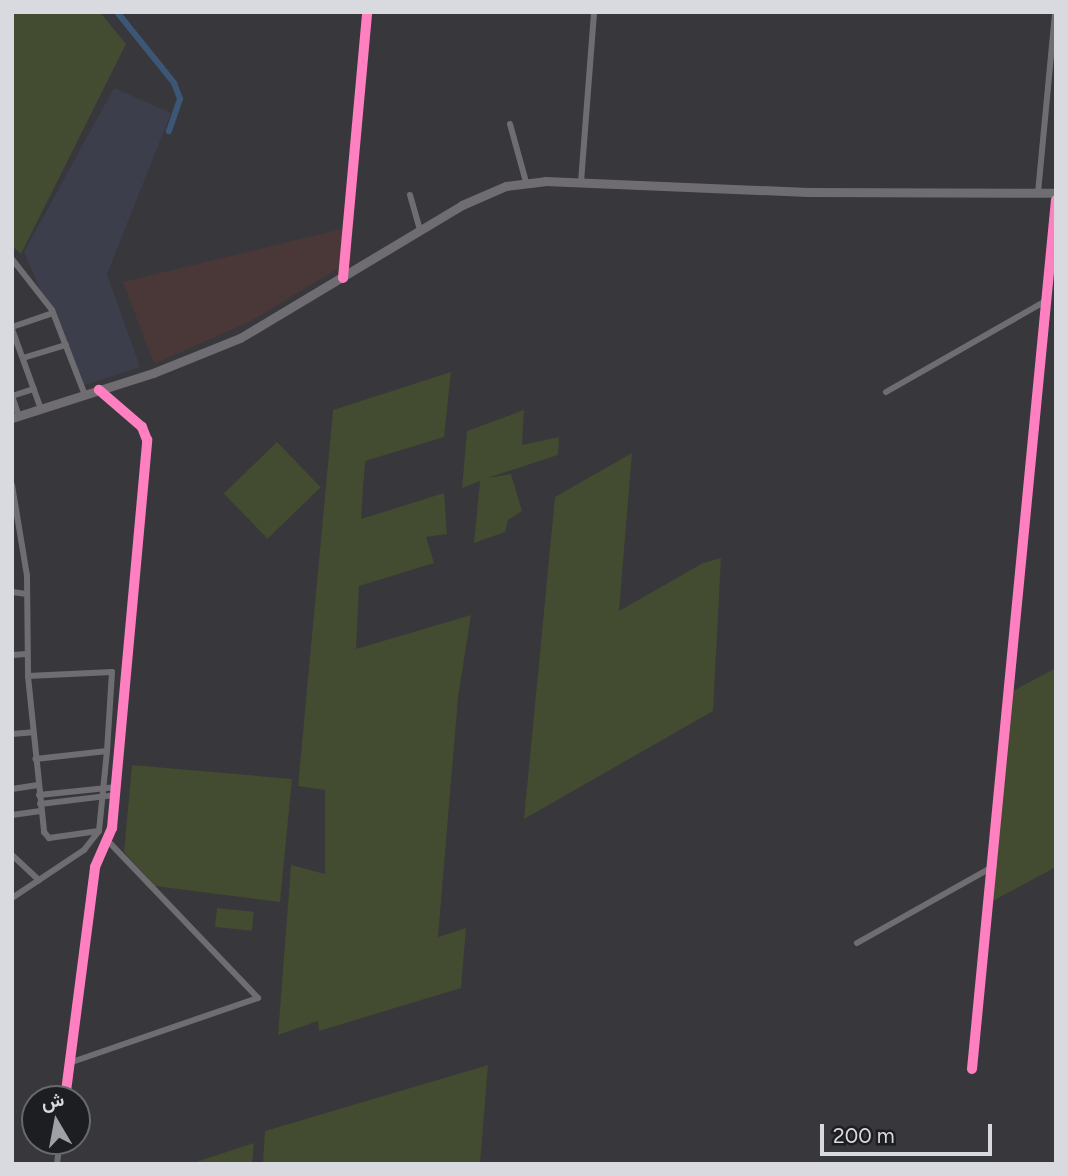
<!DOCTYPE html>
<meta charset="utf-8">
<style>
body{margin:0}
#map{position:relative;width:1068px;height:1176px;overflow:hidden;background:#37373c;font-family:Figtree,Vazirmatn,sans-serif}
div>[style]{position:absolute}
.built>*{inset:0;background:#3c3e4b}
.industrial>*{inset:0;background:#4a3839}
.green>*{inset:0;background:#434b30;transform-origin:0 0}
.canal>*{height:6px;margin:-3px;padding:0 3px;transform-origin:3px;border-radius:3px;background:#3c5775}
.street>*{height:6px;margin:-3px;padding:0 3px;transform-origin:3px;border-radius:3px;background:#6e6e72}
.secondary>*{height:9px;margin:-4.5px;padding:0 4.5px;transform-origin:4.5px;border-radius:4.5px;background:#6f6d71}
.cycleway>*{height:10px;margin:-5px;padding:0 5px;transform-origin:5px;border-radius:5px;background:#ff80c0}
span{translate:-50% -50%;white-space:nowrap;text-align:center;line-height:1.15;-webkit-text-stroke:5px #1d1e21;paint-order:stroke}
.frame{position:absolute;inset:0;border:14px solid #d9dadf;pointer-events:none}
.north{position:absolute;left:21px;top:1085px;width:70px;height:70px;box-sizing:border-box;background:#1d1e21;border:2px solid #68696d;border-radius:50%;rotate:350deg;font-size:19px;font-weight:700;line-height:28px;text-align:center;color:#d9dadf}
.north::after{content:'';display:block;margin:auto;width:24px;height:32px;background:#a0a1a6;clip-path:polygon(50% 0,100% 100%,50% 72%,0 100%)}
.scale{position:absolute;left:820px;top:1124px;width:172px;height:32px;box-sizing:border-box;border:4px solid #d9dadf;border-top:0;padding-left:9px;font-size:21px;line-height:24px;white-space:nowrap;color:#d9dadf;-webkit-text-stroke:5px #1d1e21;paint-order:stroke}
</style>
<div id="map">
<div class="built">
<i style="clip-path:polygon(114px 88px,171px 113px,107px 274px,140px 367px,82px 386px,24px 252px)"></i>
</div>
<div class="industrial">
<i style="clip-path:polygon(350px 227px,351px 261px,251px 321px,154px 364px,123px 282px)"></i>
</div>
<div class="green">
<i style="clip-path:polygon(12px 12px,100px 12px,126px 44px,21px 254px,12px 246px)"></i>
<i style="clip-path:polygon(451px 372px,444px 437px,365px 461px,361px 519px,444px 493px,447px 534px,426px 537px,434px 563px,359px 586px,356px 649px,471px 615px,458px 698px,438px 937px,466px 928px,461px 988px,319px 1031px,318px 1021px,278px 1035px,291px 865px,325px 874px,325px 790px,298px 786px,333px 410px)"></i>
<i style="clip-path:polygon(524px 410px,522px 445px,559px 437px,558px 455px,487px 478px,511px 474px,522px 511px,508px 520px,505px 532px,474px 543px,480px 481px,462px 488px,467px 431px)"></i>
<i style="left:277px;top:442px;width:63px;height:74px;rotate:46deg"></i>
<i style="clip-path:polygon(632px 453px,619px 611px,703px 563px,721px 558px,713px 711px,524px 819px,555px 497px)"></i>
<i style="clip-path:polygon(1056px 668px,1056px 867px,987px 904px,1007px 694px)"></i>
<i style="clip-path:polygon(132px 765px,292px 779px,280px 902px,155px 886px,124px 852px)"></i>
<i style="left:217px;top:908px;width:37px;height:19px;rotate:6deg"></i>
<i style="clip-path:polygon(488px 1065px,480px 1164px,263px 1164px,265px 1131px)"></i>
<i style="clip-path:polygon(254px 1143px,252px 1164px,190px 1164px)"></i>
</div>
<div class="canal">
<i style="left:117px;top:12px;width:91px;rotate:51.2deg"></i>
<i style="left:174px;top:83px;width:17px;rotate:69deg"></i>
<i style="left:180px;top:99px;width:34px;rotate:109deg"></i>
</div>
<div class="street">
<i style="left:510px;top:124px;width:60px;rotate:74.6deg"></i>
<i style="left:581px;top:182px;width:170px;rotate:-85.6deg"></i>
<i style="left:1038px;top:193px;width:182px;rotate:-84.6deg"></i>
<i style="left:410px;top:195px;width:35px;rotate:74deg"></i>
<i style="left:12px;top:259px;width:65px;rotate:51.9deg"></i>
<i style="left:52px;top:310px;width:91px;rotate:68.8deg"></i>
<i style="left:343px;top:278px;width:267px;rotate:-84.8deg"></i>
<i style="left:12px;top:327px;width:43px;rotate:-18.9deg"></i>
<i style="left:12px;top:329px;width:85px;rotate:70.1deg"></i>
<i style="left:23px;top:358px;width:45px;rotate:-16.8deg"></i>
<i style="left:886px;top:392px;width:185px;rotate:-29.7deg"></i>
<i style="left:12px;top:396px;width:23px;rotate:-18deg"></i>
<i style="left:12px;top:396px;width:21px;rotate:71deg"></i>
<i style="left:12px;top:485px;width:92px;rotate:80.6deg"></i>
<i style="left:27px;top:576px;width:100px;rotate:89.4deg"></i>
<i style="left:28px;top:676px;width:157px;rotate:84.1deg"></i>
<i style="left:44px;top:832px;width:8px;rotate:50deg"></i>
<i style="left:49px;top:838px;width:50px;rotate:-8deg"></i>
<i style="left:12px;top:592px;width:15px;rotate:8deg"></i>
<i style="left:12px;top:655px;width:15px;rotate:-4deg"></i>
<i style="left:28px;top:676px;width:84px;rotate:-2.7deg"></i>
<i style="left:112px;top:672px;width:79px;rotate:93.6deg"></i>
<i style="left:12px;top:734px;width:21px;rotate:-5deg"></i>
<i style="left:12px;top:789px;width:26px;rotate:-9deg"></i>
<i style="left:39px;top:795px;width:78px;rotate:-5.9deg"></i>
<i style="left:40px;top:804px;width:77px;rotate:-6.8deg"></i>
<i style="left:12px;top:815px;width:29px;rotate:-8deg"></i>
<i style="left:12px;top:855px;width:37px;rotate:43deg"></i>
<i style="left:12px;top:898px;width:87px;rotate:-33.7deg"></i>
<i style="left:84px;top:850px;width:24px;rotate:-52deg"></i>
<i style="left:99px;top:831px;width:80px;rotate:-84.3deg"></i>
<i style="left:107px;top:751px;width:72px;rotate:173.7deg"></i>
<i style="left:857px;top:943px;width:157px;rotate:-29.3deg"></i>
<i style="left:69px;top:1063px;width:200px;rotate:-19deg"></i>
<i style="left:258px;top:998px;width:216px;rotate:-133.7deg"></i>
<i style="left:972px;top:1069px;width:873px;rotate:-84.48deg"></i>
<i style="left:65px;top:1099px;width:234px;rotate:-82.6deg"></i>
<i style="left:95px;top:867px;width:43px;rotate:-66.4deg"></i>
<i style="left:112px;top:828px;width:390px;rotate:-84.8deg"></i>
<i style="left:147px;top:440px;width:14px;rotate:-111deg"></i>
<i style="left:142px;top:427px;width:57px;rotate:-139.3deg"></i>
<i style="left:57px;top:1164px;width:23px;rotate:-83deg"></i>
</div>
<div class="secondary">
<i style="left:12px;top:418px;width:148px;rotate:-17.7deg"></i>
<i style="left:153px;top:373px;width:94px;rotate:-21.9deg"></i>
<i style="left:240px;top:338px;width:259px;rotate:-30.9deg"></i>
<i style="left:462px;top:205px;width:48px;rotate:-23.4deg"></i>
<i style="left:506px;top:186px;width:39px;rotate:-7deg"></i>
<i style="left:545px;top:181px;width:263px;rotate:2.4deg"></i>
<i style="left:808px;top:192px;width:248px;rotate:0.2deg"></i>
</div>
<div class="cycleway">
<i style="left:343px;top:278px;width:267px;rotate:-84.8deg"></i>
<i style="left:972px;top:1069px;width:873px;rotate:-84.48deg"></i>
<i style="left:65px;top:1099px;width:234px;rotate:-82.6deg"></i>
<i style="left:95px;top:867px;width:43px;rotate:-66.4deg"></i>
<i style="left:112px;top:828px;width:390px;rotate:-84.8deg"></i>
<i style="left:147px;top:440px;width:14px;rotate:-111deg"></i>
<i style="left:142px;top:427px;width:57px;rotate:-139.3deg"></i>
</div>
<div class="frame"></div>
<div class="north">ش</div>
<div class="scale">200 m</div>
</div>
